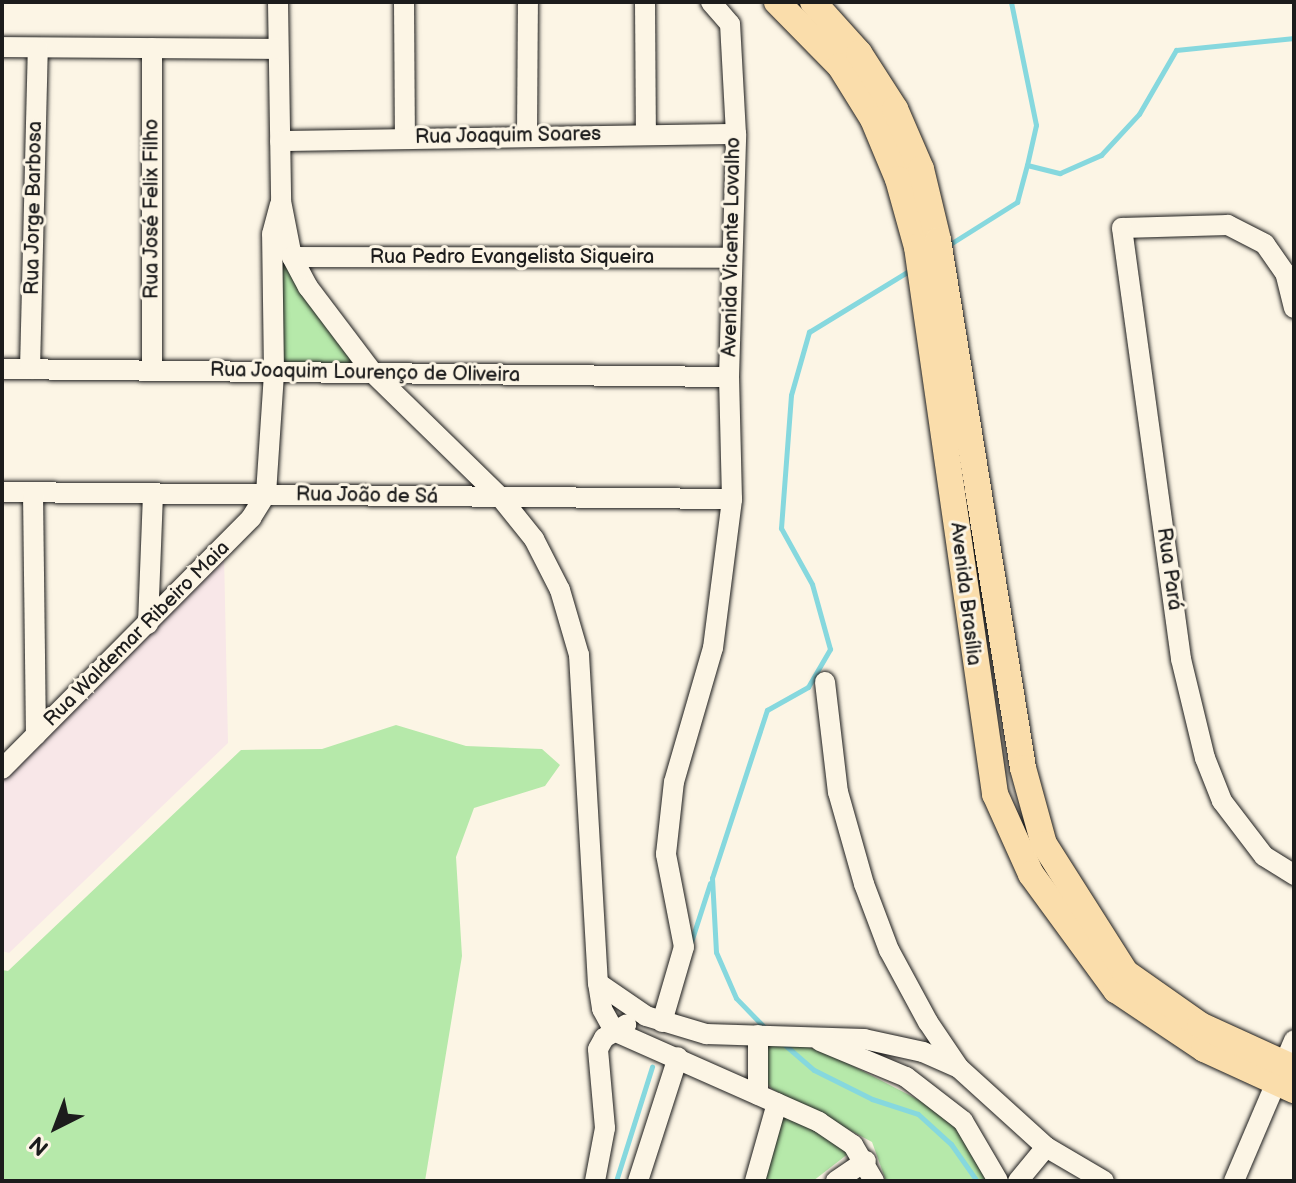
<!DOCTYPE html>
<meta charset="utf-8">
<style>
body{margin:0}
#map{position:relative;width:1296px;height:1183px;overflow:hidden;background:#fcf5e5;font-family:"Balsamiq Sans",sans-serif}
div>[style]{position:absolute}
.built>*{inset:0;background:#f8e7e8}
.green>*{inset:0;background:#b6e9aa}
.stream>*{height:5px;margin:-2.5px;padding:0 2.5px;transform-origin:2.5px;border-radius:2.5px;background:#86d8de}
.roads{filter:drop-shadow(0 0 2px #1c1c1c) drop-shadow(0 0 2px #1c1c1c)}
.minor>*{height:20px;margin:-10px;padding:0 10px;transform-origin:10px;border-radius:10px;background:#fcf5e5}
.major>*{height:26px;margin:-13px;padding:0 13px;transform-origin:13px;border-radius:13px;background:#faddab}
span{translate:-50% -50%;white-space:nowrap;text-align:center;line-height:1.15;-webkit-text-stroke:6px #fcf5e5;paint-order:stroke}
.street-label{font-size:20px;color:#1c1c1c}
.frame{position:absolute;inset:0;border:4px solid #1c1c1c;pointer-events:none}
.north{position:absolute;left:16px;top:1087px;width:80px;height:80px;-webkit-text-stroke:6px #fcf5e5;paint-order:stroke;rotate:222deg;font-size:22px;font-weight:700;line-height:32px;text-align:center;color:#1c1c1c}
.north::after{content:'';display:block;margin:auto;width:28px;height:36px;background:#1c1c1c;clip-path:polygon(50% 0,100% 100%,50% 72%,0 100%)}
</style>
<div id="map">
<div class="built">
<i style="clip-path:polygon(224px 555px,228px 743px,9px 953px,2px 951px,2px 776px)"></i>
</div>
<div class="green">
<i style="clip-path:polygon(276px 237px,364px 368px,278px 366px)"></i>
<i style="clip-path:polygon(396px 725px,466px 746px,542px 749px,560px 765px,545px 786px,474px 808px,456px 857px,462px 956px,425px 1181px,2px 1181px,2px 970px,8px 971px,241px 750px,322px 749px)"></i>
<i style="clip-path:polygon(793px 1043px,826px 1052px,942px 1112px,964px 1132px,994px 1181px,886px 1181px,872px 1142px,772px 1089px,764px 1079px,768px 1045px)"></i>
<i style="clip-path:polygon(779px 1111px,853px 1150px,813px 1181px,759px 1181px)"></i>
</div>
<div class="stream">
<i style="left:1027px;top:165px;width:34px;rotate:14deg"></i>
<i style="left:1060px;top:173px;width:45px;rotate:-23.7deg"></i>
<i style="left:1101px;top:155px;width:56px;rotate:-47.2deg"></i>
<i style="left:1139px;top:114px;width:74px;rotate:-60deg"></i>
<i style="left:1176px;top:50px;width:119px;rotate:-5.8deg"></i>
<i style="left:947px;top:246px;width:83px;rotate:-32.2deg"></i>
<i style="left:1017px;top:202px;width:38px;rotate:-75deg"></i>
<i style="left:1027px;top:165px;width:41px;rotate:-77.3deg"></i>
<i style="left:1036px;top:125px;width:126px;rotate:-101.5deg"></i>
<i style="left:691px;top:942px;width:62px;rotate:-72.1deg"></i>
<i style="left:766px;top:1029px;width:43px;rotate:-134.1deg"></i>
<i style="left:736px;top:998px;width:50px;rotate:-113.5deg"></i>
<i style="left:716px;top:952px;width:74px;rotate:-93.1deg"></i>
<i style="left:712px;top:878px;width:177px;rotate:-71.9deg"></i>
<i style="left:767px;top:710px;width:47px;rotate:-29.3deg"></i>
<i style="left:808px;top:687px;width:44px;rotate:-59.9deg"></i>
<i style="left:830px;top:649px;width:67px;rotate:-105.5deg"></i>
<i style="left:812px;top:584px;width:64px;rotate:-119deg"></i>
<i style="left:781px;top:528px;width:133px;rotate:-85.7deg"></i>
<i style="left:791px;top:395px;width:66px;rotate:-74.1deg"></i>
<i style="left:809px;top:332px;width:121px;rotate:-31.5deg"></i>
<i style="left:785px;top:1045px;width:38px;rotate:41deg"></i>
<i style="left:814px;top:1070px;width:65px;rotate:26.6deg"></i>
<i style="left:872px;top:1099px;width:48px;rotate:18.1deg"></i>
<i style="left:918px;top:1114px;width:45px;rotate:42.3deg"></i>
<i style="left:951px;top:1144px;width:45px;rotate:54.9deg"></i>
<i style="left:616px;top:1181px;width:120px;rotate:-72.5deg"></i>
</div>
<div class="roads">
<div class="minor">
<i style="left:278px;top:2px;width:199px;rotate:89.1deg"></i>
<i style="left:281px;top:201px;width:57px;rotate:78.9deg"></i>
<i style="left:292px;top:257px;width:34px;rotate:62deg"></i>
<i style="left:308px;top:287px;width:108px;rotate:52.9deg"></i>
<i style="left:373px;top:373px;width:179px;rotate:44.3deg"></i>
<i style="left:501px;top:498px;width:53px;rotate:51.2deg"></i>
<i style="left:534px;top:539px;width:57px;rotate:63deg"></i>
<i style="left:560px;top:590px;width:68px;rotate:73.7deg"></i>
<i style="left:579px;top:655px;width:329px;rotate:86.7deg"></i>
<i style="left:598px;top:983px;width:26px;rotate:81deg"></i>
<i style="left:602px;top:1009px;width:25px;rotate:61deg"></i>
<i style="left:404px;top:2px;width:136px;rotate:89.6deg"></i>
<i style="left:645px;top:2px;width:133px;rotate:89.6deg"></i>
<i style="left:2px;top:47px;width:276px;rotate:0.4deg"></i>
<i style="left:152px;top:48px;width:322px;rotate:90deg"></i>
<i style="left:527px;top:136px;width:134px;rotate:-89.6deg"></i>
<i style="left:280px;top:141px;width:456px;rotate:-0.9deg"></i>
<i style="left:292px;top:257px;width:440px;rotate:0.1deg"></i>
<i style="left:1294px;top:308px;width:36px;rotate:-104deg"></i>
<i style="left:1285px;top:273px;width:35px;rotate:-125deg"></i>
<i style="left:1265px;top:244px;width:42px;rotate:-152.8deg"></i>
<i style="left:1228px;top:225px;width:106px;rotate:178.4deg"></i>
<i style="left:1122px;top:228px;width:435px;rotate:82.2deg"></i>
<i style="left:1181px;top:659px;width:102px;rotate:76.4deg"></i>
<i style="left:1205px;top:758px;width:46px;rotate:68.4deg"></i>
<i style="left:1222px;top:801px;width:69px;rotate:52.6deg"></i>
<i style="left:1264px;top:856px;width:36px;rotate:32deg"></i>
<i style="left:2px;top:369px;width:727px;rotate:0.63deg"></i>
<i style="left:30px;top:369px;width:321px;rotate:-88.6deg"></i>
<i style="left:2px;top:492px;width:730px;rotate:0.55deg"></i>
<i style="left:33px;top:492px;width:243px;rotate:89.3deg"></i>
<i style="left:148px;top:624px;width:131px;rotate:-87.8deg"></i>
<i style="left:825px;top:682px;width:111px;rotate:83.3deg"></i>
<i style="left:838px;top:792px;width:96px;rotate:74.2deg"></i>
<i style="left:864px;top:884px;width:71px;rotate:69.3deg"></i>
<i style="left:889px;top:950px;width:82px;rotate:61.6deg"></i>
<i style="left:928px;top:1022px;width:55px;rotate:56deg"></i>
<i style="left:959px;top:1068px;width:118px;rotate:42.2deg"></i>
<i style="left:1046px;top:1147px;width:67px;rotate:30.4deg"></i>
<i style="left:2px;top:769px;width:354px;rotate:-45.2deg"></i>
<i style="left:251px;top:518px;width:28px;rotate:-58deg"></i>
<i style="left:266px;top:494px;width:122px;rotate:-86.2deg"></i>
<i style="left:274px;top:372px;width:138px;rotate:-90.8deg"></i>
<i style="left:272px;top:234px;width:30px;rotate:-75deg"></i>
<i style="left:598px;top:983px;width:58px;rotate:34.5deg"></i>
<i style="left:646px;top:1016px;width:63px;rotate:16.7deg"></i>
<i style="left:706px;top:1034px;width:158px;rotate:1.8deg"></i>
<i style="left:864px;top:1039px;width:60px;rotate:12.4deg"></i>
<i style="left:923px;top:1052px;width:39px;rotate:24deg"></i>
<i style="left:662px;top:1022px;width:78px;rotate:-73.7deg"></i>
<i style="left:684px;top:947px;width:95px;rotate:-101deg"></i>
<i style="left:666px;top:854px;width:72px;rotate:-83.7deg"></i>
<i style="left:674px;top:782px;width:140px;rotate:-73.8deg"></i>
<i style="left:713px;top:648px;width:150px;rotate:-82.7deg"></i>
<i style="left:732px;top:499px;width:122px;rotate:-91.4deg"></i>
<i style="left:729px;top:377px;width:243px;rotate:-88.3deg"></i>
<i style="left:736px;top:134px;width:110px;rotate:-93.1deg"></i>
<i style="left:730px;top:24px;width:29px;rotate:-131deg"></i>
<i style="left:614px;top:1031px;width:224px;rotate:23.9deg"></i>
<i style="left:819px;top:1122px;width:41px;rotate:34.1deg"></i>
<i style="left:853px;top:1145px;width:42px;rotate:59.7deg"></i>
<i style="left:758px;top:1035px;width:60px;rotate:90deg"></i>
<i style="left:820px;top:1041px;width:93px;rotate:22.7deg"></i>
<i style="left:906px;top:1077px;width:72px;rotate:37.7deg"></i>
<i style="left:963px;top:1121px;width:69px;rotate:59.7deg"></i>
<i style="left:595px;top:1181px;width:54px;rotate:-79.3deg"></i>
<i style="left:605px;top:1128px;width:79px;rotate:-95.1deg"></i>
<i style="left:598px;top:1049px;width:13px;rotate:-61deg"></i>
<i style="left:604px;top:1038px;width:26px;rotate:-31deg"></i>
<i style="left:638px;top:1181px;width:130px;rotate:-72.1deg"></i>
<i style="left:755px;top:1181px;width:81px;rotate:-74.2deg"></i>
<i style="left:836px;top:1181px;width:36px;rotate:-34deg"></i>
<i style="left:1018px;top:1181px;width:44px;rotate:-50.5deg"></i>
<i style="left:1234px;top:1181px;width:153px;rotate:-66.9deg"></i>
</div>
<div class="major">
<i style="left:777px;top:2px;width:90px;rotate:45.5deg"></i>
<i style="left:840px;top:66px;width:62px;rotate:58.1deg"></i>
<i style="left:873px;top:119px;width:65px;rotate:67.4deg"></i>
<i style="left:898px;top:179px;width:71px;rotate:74.4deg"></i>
<i style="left:917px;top:247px;width:553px;rotate:81.88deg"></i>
<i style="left:995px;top:794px;width:88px;rotate:65.8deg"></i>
<i style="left:1031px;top:874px;width:144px;rotate:53.8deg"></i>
<i style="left:1116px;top:990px;width:106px;rotate:33.8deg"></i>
<i style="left:1204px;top:1049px;width:99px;rotate:24.5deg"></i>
<i style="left:813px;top:2px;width:69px;rotate:48deg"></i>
<i style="left:859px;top:53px;width:67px;rotate:57.3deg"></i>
<i style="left:895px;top:109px;width:65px;rotate:66.6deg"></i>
<i style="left:921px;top:169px;width:73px;rotate:76.5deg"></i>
<i style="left:938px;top:240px;width:535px;rotate:80.85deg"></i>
<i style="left:1023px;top:768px;width:79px;rotate:74.6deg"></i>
<i style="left:1044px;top:844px;width:153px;rotate:57.6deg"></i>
<i style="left:1126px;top:973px;width:90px;rotate:35.1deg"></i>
<i style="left:1200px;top:1025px;width:103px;rotate:24.6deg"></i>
</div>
</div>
<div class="street-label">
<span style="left:508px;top:136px;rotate:-1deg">Rua Joaquim Soares</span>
<span style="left:34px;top:208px;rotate:-89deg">Rua Jorge Barbosa</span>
<span style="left:152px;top:209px;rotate:-90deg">Rua José Felix Filho</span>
<span style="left:732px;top:247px;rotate:-89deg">Avenida Vicente Lovalho</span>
<span style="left:512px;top:257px">Rua Pedro Evangelista Siqueira</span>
<span style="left:365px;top:373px;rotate:1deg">Rua Joaquim Lourenço de Oliveira</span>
<span style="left:367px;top:496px;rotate:1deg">Rua João de Sá</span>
<span style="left:1169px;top:569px;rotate:82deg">Rua Pará</span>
<span style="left:965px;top:594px;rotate:83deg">Avenida Brasília</span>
<span style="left:137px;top:634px;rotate:-45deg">Rua Waldemar Ribeiro Maia</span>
</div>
<div class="frame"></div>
<div class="north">N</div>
</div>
